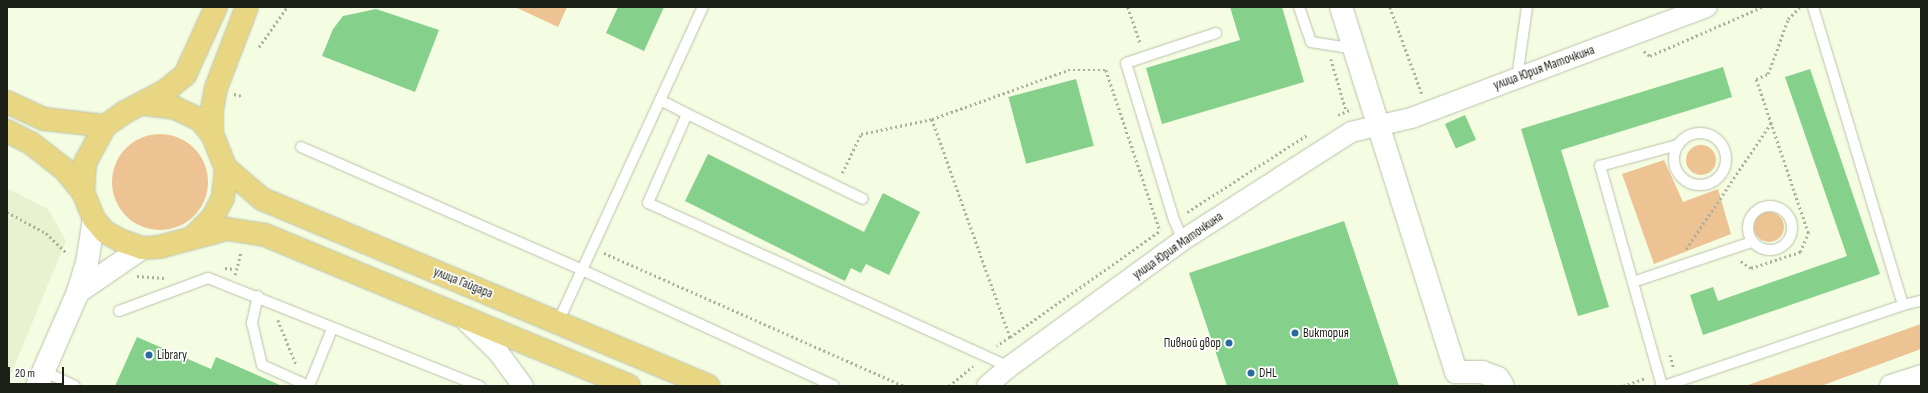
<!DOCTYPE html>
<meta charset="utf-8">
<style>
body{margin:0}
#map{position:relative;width:1928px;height:393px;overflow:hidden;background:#f4fce2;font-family:"Sofia Sans Condensed",sans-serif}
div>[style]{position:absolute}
.built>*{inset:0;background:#e8f2d1}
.green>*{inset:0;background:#edc393}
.round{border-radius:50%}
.building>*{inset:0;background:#85d08b;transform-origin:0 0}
.path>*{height:2.5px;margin-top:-1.25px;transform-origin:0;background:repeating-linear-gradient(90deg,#aab09c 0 2px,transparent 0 5px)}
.roads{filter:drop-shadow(0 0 1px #bac2a9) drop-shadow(0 0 1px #bac2a9)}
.service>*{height:10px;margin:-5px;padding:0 5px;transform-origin:5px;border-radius:5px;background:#fff}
.service>.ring{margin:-5px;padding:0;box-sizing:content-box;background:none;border:10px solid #fff;border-radius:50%}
.minor>*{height:20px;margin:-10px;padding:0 10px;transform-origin:10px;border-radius:10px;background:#fff}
.tertiary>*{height:22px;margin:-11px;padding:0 11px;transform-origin:11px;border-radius:11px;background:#fff}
.secondary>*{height:22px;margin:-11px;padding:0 11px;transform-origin:11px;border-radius:11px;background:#fff}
.primary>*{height:22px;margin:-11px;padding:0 11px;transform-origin:11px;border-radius:11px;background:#e8d683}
.dots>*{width:11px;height:11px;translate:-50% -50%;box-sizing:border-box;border:2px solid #fff;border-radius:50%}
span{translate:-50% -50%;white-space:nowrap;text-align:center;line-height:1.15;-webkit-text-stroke:3.5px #fff;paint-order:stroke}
.street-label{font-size:13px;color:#1d2017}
.poi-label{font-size:13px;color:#1d2017}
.left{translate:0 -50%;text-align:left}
.right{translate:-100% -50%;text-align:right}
.frame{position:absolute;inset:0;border:8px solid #1d2017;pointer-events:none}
.scale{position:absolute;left:8px;top:367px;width:56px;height:18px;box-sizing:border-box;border:2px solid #1d2017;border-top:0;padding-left:5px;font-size:12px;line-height:14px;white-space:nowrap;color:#1d2017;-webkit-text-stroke:3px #fff;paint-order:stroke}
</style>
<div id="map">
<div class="built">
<i style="clip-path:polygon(7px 188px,48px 209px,66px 241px,7px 384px)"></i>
</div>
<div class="green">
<i style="clip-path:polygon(515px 7px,567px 7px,558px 27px)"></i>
<i class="round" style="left:112px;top:134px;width:96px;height:96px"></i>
<i class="round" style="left:1686px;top:145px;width:30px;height:30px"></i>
<i style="clip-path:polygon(1664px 160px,1683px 202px,1718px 189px,1731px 234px,1654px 264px,1622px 174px)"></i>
<i class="round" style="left:1754px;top:212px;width:30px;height:30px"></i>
<i style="clip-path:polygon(1921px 324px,1921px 349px,1821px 386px,1745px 386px)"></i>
</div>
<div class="building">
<i style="clip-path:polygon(618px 7px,664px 7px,644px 51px,606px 33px)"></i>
<i style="clip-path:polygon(1230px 7px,1282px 7px,1304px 82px,1162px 124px,1146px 68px,1240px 40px)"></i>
<i style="clip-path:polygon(376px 9px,439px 30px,415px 92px,322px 56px,333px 29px,343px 16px)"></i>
<i style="clip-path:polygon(1723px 67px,1732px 97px,1561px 150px,1609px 307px,1578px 316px,1521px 129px)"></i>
<i style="clip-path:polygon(1810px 69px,1880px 274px,1703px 335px,1690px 295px,1713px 287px,1718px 301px,1847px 256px,1785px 77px)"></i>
<i style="left:1076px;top:79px;width:69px;height:70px;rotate:75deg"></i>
<i style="left:1465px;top:115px;width:27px;height:22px;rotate:66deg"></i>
<i style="clip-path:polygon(708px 154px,864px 232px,883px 193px,920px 212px,889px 275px,866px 264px,861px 273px,851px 268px,845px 281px,685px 201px)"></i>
<i style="clip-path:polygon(1344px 221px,1399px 386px,1227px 386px,1189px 273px)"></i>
<i style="clip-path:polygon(137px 337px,211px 369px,216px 357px,282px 386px,115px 386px)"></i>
</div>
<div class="path">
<i style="left:1128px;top:7px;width:40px;rotate:71.1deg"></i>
<i style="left:1390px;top:7px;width:93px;rotate:69.8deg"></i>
<i style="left:259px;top:47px;width:49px;rotate:-55deg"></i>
<i style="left:1644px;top:51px;width:8px;rotate:40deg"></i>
<i style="left:1650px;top:56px;width:122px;rotate:-23.6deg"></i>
<i style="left:1331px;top:59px;width:53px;rotate:73.6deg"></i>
<i style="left:234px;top:94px;width:8px;rotate:14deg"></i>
<i style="left:1338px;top:115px;width:15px;rotate:-23deg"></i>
<i style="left:932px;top:119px;width:232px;rotate:70.3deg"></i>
<i style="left:1010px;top:337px;width:16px;rotate:145deg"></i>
<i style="left:842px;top:173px;width:43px;rotate:-64deg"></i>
<i style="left:861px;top:134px;width:73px;rotate:-11.9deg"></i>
<i style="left:932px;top:119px;width:145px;rotate:-19.8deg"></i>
<i style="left:1068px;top:70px;width:38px"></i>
<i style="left:1106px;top:70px;width:169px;rotate:71.4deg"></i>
<i style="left:7px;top:212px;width:44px;rotate:28.3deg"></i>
<i style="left:46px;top:233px;width:30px;rotate:44deg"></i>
<i style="left:1187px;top:212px;width:143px;rotate:-32.7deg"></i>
<i style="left:1686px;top:249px;width:152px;rotate:-56deg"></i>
<i style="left:604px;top:253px;width:328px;rotate:23.9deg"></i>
<i style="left:1741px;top:261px;width:12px;rotate:35deg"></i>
<i style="left:1751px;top:268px;width:52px;rotate:-18.1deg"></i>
<i style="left:1800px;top:252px;width:21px;rotate:-67deg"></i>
<i style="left:1808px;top:233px;width:163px;rotate:-108.7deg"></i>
<i style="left:1756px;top:79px;width:13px;rotate:-23deg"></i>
<i style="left:1768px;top:74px;width:59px;rotate:-70deg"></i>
<i style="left:1788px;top:19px;width:16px;rotate:-45deg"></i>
<i style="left:225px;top:268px;width:9px;rotate:6deg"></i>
<i style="left:235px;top:275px;width:25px;rotate:-76deg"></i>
<i style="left:137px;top:276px;width:27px;rotate:4deg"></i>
<i style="left:278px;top:320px;width:48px;rotate:67.8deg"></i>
<i style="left:1010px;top:337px;width:185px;rotate:-35.3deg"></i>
<i style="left:1670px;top:355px;width:14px;rotate:73deg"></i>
<i style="left:949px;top:386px;width:31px;rotate:-40deg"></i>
<i style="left:1623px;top:386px;width:24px;rotate:-19deg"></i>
</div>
<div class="roads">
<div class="service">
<i style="left:1299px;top:7px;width:37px;rotate:71deg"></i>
<i style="left:1311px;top:42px;width:45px;rotate:9deg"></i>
<i style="left:1517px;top:78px;width:72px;rotate:-82deg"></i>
<i style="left:660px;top:100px;width:30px;rotate:27deg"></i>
<i style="left:687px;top:114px;width:97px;rotate:113.7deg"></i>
<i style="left:648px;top:203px;width:397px;rotate:24.4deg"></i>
<i style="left:687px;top:114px;width:195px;rotate:25.8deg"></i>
<i class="ring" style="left:1674px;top:133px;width:42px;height:42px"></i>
<i style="left:301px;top:147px;width:307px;rotate:23.6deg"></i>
<i style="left:582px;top:270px;width:277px;rotate:24.7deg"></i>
<i class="ring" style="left:1748px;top:206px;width:34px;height:34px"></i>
<i style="left:1183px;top:240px;width:22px;rotate:-114deg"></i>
<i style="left:1174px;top:220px;width:164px;rotate:-107deg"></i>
<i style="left:1126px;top:63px;width:95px;rotate:-18.4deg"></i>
<i style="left:1633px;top:282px;width:126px;rotate:-18.6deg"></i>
<i style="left:258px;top:296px;width:28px;rotate:103deg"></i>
<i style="left:252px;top:323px;width:43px;rotate:76.6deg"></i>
<i style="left:262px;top:365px;width:51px;rotate:24.1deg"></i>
<i style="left:1903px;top:305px;width:18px;rotate:-13deg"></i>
<i style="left:119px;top:311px;width:95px;rotate:-20.3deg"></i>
<i style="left:208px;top:278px;width:293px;rotate:21.7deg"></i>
<i style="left:558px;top:322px;width:347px;rotate:-65.3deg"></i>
<i style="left:43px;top:371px;width:35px;rotate:25deg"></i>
<i style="left:309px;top:386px;width:61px;rotate:-68deg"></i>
<i style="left:1662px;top:386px;width:229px;rotate:-105.7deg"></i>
<i style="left:1600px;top:166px;width:81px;rotate:-15.1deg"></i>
<i style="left:1664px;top:386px;width:252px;rotate:-18.7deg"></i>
<i style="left:1903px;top:305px;width:311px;rotate:-106.8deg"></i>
</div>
<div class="minor">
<i style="left:464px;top:319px;width:47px;rotate:44.1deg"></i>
<i style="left:498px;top:352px;width:42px;rotate:53.7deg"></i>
<i style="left:987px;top:386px;width:29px;rotate:-41deg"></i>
<i style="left:1009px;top:367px;width:215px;rotate:-36.1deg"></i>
<i style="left:1183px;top:240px;width:200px;rotate:-32.7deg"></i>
<i style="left:1351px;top:132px;width:62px;rotate:-13.1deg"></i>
<i style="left:1411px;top:118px;width:316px;rotate:-20.6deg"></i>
</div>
<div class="tertiary">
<i style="left:1341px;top:7px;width:383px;rotate:72.5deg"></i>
<i style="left:1456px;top:372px;width:26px"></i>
<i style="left:1482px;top:372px;width:17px;rotate:21deg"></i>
<i style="left:1498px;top:378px;width:9px;rotate:58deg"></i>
</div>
<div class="secondary">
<i style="left:78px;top:292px;width:78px;rotate:-34.5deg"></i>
<i style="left:37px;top:386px;width:103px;rotate:-66.4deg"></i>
<i style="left:78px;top:292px;width:30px;rotate:-73deg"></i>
<i style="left:87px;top:263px;width:45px;rotate:-81deg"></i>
<i style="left:1891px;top:386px;width:32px;rotate:-18deg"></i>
</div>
<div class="primary">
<i style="left:7px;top:102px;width:41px;rotate:24.7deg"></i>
<i style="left:44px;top:119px;width:61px;rotate:6.5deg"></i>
<i style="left:144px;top:104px;width:31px;rotate:7deg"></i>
<i style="left:175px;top:108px;width:26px;rotate:25deg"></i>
<i style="left:199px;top:119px;width:20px;rotate:49deg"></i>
<i style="left:212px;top:134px;width:37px;rotate:68deg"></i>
<i style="left:226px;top:168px;width:48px;rotate:40.7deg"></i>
<i style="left:262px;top:199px;width:484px;rotate:22.7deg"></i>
<i style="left:7px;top:131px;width:28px;rotate:27deg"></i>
<i style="left:32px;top:144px;width:39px;rotate:38deg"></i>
<i style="left:63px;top:168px;width:31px;rotate:50deg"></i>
<i style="left:83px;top:192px;width:29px;rotate:68deg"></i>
<i style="left:94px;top:219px;width:17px;rotate:50deg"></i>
<i style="left:105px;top:232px;width:19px;rotate:28deg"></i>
<i style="left:122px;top:241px;width:21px;rotate:19deg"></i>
<i style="left:142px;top:248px;width:17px;rotate:-3deg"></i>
<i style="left:159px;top:247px;width:70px;rotate:-14.8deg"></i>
<i style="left:227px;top:229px;width:38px;rotate:9deg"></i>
<i style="left:265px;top:235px;width:394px;rotate:22.5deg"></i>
<i style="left:212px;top:134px;width:24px;rotate:-90deg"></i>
<i style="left:212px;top:110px;width:22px;rotate:-80deg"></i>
<i style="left:216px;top:88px;width:87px;rotate:-69.1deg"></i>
<i style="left:83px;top:192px;width:29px;rotate:-86deg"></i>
<i style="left:85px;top:163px;width:42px;rotate:-61.6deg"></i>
<i style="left:105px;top:126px;width:24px;rotate:-35deg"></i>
<i style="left:125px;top:112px;width:45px;rotate:-27.7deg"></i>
<i style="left:165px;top:91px;width:26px;rotate:-39deg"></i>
<i style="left:185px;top:75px;width:75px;rotate:-65.5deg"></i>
<i style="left:194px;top:236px;width:27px;rotate:-45deg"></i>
<i style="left:213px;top:217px;width:22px;rotate:-63deg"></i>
<i style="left:223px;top:197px;width:29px;rotate:-84deg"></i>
</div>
</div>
<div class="dots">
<i style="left:1295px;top:333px;background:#28699f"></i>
<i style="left:1229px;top:343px;background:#28699f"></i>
<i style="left:149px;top:355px;background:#28699f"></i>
<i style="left:1251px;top:373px;background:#28699f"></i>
</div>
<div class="street-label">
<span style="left:1544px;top:68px;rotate:-20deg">улица Юрия Маточкина</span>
<span style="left:1178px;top:246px;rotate:-35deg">улица Юрия Маточкина</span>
<span style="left:463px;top:283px;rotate:22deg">улица Гайдара</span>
</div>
<div class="poi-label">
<span class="left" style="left:1303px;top:333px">Виктория</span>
<span class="right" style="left:1221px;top:343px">Пивной двор</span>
<span class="left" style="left:157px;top:355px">Library</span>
<span class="left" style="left:1259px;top:373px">DHL</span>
</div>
<div class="frame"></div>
<div class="scale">20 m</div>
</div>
